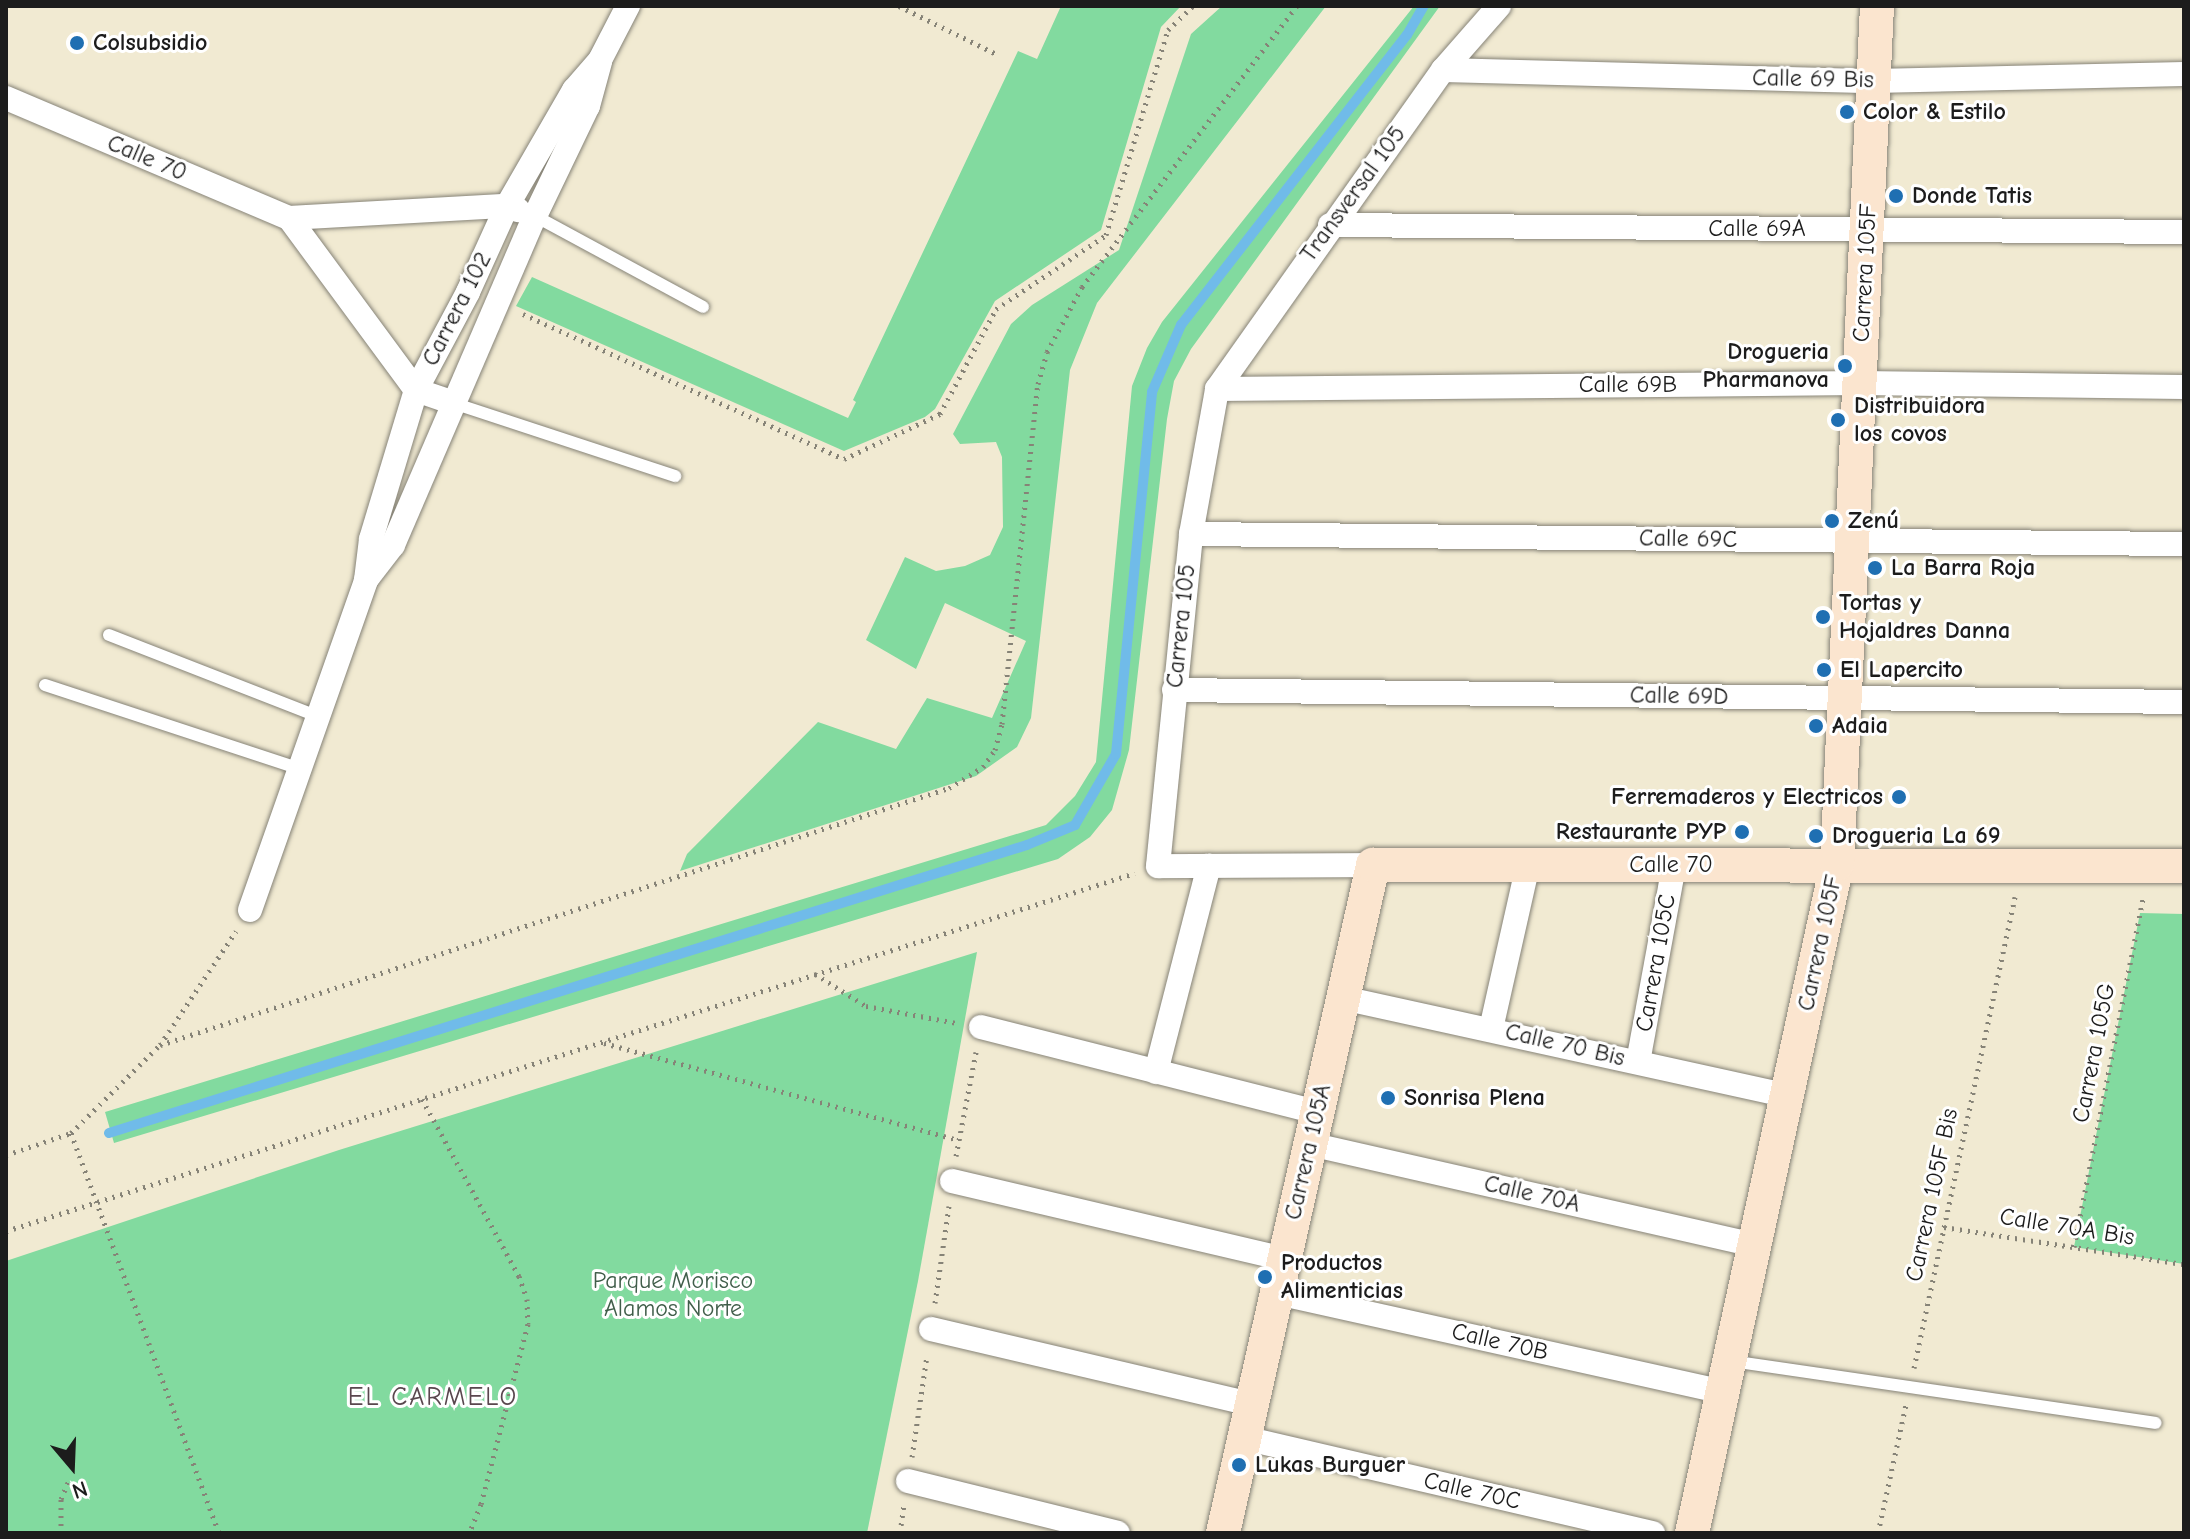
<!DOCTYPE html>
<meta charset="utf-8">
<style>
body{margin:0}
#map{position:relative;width:2190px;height:1539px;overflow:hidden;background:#f1ead2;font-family:"Comic Neue",sans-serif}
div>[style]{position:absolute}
.green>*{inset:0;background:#82da9f}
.stream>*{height:10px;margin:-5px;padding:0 5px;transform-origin:5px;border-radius:5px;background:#70bbe9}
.path>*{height:5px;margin-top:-2.5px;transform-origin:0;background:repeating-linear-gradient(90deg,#868377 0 2px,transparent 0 8px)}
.roads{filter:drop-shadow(0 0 2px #868377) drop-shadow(0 0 2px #868377)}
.lane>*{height:12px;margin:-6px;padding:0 6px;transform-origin:6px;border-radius:6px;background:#fff}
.street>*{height:24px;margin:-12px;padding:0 12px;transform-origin:12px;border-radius:12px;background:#fff}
.secondary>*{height:34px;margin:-17px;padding:0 17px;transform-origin:17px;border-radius:17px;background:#fbe5cf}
.dots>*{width:22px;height:22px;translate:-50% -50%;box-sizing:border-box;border:4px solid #fff;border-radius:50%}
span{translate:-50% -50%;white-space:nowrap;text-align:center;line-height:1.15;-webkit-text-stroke:6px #fff;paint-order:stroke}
.poi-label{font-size:24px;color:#1c1c1c;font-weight:700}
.left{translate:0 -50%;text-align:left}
.right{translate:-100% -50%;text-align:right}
.street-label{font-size:24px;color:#1c1c1c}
.park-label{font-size:24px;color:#405e4a}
.neighbourhood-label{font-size:26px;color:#59474e;letter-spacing:2px}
.frame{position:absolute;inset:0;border:8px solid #1c1c1c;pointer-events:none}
.north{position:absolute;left:32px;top:1427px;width:80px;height:80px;-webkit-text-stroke:6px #fff;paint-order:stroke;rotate:161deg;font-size:22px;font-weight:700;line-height:32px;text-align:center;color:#1c1c1c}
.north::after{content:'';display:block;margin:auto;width:28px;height:36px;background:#1c1c1c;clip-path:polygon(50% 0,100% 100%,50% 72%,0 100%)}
</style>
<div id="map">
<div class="green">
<i style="clip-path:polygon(1061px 6px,1181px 6px,1161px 27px,1101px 230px,995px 301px,935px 409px,925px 417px,844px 451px,516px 306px,532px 277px,848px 418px,856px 402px,853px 400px,1018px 51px,1037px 59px)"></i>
<i style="clip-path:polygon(1222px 6px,1326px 6px,1097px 303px,1070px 370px,1031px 718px,1017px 747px,976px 776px,680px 871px,687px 854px,818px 722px,896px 749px,927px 698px,992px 718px,1026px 641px,945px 603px,916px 669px,866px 640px,905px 557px,936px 571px,965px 566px,990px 555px,1003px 527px,1002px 457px,996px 442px,960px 444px,953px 434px,1011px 324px,1032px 305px,1119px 250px,1191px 34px)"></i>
<i style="clip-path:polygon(1414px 6px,1440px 6px,1191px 349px,1174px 381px,1167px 419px,1129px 750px,1112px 810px,1090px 837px,1058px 859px,114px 1143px,105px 1112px,1046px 825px,1075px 796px,1096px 762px,1132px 386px,1147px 348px,1162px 322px)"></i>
<i style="clip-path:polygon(2140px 913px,2184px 914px,2184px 1264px,2074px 1247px)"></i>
<i style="clip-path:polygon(977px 952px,918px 1281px,867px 1533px,6px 1533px,6px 1261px,339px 1150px)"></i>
</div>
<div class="stream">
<i style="left:109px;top:1133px;width:962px;rotate:-17.42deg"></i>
<i style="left:1027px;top:845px;width:52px;rotate:-22.6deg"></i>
<i style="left:1075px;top:825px;width:82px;rotate:-60deg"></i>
<i style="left:1116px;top:754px;width:364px;rotate:-84.3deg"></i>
<i style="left:1152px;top:392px;width:73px;rotate:-66.6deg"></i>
<i style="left:1181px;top:325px;width:368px;rotate:-52.1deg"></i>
<i style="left:1407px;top:35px;width:34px;rotate:-60deg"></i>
</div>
<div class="path">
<i style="left:899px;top:6px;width:108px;rotate:26.3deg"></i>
<i style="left:523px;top:314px;width:352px;rotate:24.3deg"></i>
<i style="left:844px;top:459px;width:106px;rotate:-25.1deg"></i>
<i style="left:940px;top:414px;width:119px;rotate:-61.9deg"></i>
<i style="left:996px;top:309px;width:133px;rotate:-33.9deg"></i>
<i style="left:1106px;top:235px;width:214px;rotate:-73.2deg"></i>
<i style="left:1168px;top:30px;width:35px;rotate:-44deg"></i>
<i style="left:815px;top:974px;width:60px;rotate:32.1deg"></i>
<i style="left:866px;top:1006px;width:93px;rotate:10.6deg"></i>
<i style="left:604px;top:1043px;width:367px;rotate:15.3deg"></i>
<i style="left:160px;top:1045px;width:137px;rotate:-56.3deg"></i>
<i style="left:422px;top:1099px;width:202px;rotate:61.3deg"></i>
<i style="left:519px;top:1276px;width:24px;rotate:71deg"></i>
<i style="left:527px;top:1299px;width:25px;rotate:88deg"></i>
<i style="left:528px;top:1324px;width:186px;rotate:104.6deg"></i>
<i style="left:481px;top:1504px;width:31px;rotate:112deg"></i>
<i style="left:71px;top:1133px;width:427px;rotate:69.7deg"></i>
<i style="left:6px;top:1155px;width:69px;rotate:-18.7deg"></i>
<i style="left:71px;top:1133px;width:125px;rotate:-44.7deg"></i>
<i style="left:160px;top:1045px;width:830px;rotate:-18.04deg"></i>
<i style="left:949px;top:788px;width:40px;rotate:-32deg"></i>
<i style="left:983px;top:767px;width:21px;rotate:-55deg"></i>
<i style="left:995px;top:750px;width:27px;rotate:-75deg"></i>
<i style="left:1002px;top:724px;width:342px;rotate:-84deg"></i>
<i style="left:1038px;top:384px;width:33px;rotate:-74deg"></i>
<i style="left:1047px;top:352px;width:74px;rotate:-61.7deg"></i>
<i style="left:1082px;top:287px;width:354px;rotate:-52.6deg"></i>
<i style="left:956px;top:1156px;width:106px;rotate:-79.1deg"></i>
<i style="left:1944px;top:1227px;width:243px;rotate:8.8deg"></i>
<i style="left:6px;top:1231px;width:1184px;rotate:-17.59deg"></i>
<i style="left:2074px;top:1247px;width:356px;rotate:-78.8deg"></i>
<i style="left:935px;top:1303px;width:98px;rotate:-81.8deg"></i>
<i style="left:1914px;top:1368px;width:482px;rotate:-77.9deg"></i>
<i style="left:912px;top:1457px;width:102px;rotate:-81.6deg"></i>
<i style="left:61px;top:1533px;width:34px;rotate:-90deg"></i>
<i style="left:61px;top:1499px;width:23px;rotate:-67deg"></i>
<i style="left:900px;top:1533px;width:27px;rotate:-82deg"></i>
<i style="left:1878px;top:1533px;width:131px;rotate:-77.7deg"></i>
</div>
<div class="roads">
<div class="lane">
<i style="left:535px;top:216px;width:191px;rotate:28.4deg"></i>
<i style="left:453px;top:403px;width:234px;rotate:18.2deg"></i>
<i style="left:109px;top:635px;width:225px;rotate:21.3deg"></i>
<i style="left:45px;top:685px;width:268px;rotate:18.2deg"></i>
<i style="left:1731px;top:1361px;width:429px;rotate:8.3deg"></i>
</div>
<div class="street">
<i style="left:1443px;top:70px;width:430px;rotate:1.5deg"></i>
<i style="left:1873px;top:81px;width:311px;rotate:-1.3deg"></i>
<i style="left:6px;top:98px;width:307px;rotate:23deg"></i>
<i style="left:289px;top:218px;width:218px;rotate:-3.2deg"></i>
<i style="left:507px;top:206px;width:12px;rotate:20deg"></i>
<i style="left:289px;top:218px;width:214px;rotate:53.6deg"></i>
<i style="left:416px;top:390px;width:39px;rotate:19deg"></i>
<i style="left:1330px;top:225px;width:854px;rotate:0.47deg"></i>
<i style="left:1217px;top:389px;width:643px;rotate:-0.53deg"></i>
<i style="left:1860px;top:383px;width:324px;rotate:0.7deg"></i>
<i style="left:1191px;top:534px;width:993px;rotate:0.58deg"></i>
<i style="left:366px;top:580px;width:44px;rotate:-52.4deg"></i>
<i style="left:393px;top:545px;width:358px;rotate:-66.7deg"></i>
<i style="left:535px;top:216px;width:122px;rotate:-64.3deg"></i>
<i style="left:588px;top:106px;width:46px;rotate:-74.7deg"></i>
<i style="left:1174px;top:690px;width:1010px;rotate:0.68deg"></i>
<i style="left:1373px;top:865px;width:215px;rotate:179.7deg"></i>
<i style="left:1158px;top:866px;width:334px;rotate:-84.3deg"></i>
<i style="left:1191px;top:534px;width:147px;rotate:-79.8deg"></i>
<i style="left:1217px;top:389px;width:391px;rotate:-54.7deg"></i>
<i style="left:1443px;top:70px;width:85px;rotate:-48.8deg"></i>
<i style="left:250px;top:910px;width:350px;rotate:-70.6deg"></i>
<i style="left:366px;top:580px;width:41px;rotate:-83deg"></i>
<i style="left:371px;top:539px;width:156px;rotate:-73.2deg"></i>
<i style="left:416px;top:390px;width:111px;rotate:-62deg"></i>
<i style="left:468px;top:292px;width:94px;rotate:-65.6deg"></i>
<i style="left:507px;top:206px;width:134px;rotate:-60deg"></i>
<i style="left:574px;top:90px;width:40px;rotate:-49deg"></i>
<i style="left:600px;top:60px;width:61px;rotate:-62.6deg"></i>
<i style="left:1343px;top:998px;width:455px;rotate:12.4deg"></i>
<i style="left:981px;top:1027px;width:347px;rotate:14.2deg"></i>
<i style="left:1491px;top:1029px;width:168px;rotate:-77.3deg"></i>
<i style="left:1638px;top:1062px;width:200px;rotate:-79.6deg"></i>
<i style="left:1156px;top:1072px;width:213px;rotate:-75.6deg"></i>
<i style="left:1310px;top:1144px;width:455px;rotate:12.8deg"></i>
<i style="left:952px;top:1181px;width:341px;rotate:13.2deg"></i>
<i style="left:1277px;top:1293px;width:457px;rotate:12.5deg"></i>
<i style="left:931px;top:1329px;width:330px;rotate:13.2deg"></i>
<i style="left:1244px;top:1438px;width:420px;rotate:13.1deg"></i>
<i style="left:908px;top:1481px;width:216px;rotate:13.9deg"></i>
</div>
<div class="secondary">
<i style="left:1223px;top:1533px;width:685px;rotate:-77.34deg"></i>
<i style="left:1373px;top:865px;width:811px;rotate:0.07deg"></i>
<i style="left:1692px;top:1533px;width:685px;rotate:-77.77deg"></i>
<i style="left:1837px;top:864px;width:859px;rotate:-87.33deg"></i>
</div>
</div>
<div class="dots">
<i style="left:77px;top:43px;background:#1f6fb2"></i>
<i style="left:1847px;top:112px;background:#1f6fb2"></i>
<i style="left:1896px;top:196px;background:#1f6fb2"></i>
<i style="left:1845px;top:366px;background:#1f6fb2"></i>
<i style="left:1838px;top:420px;background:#1f6fb2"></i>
<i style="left:1832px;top:521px;background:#1f6fb2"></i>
<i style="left:1875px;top:568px;background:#1f6fb2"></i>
<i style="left:1823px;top:617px;background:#1f6fb2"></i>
<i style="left:1824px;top:670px;background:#1f6fb2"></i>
<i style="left:1816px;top:726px;background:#1f6fb2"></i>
<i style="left:1899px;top:797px;background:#1f6fb2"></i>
<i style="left:1742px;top:832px;background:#1f6fb2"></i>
<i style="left:1816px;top:836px;background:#1f6fb2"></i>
<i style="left:1388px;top:1098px;background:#1f6fb2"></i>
<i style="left:1265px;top:1277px;background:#1f6fb2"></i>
<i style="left:1239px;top:1465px;background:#1f6fb2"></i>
</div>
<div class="poi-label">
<span class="left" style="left:93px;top:43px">Colsubsidio</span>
<span class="left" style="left:1863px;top:112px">Color &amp; Estilo</span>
<span class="left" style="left:1912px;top:196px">Donde Tatis</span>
<span class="right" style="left:1829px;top:366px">Drogueria<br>Pharmanova</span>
<span class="left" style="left:1854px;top:420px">Distribuidora<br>los covos</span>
<span class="left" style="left:1848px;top:521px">Zenú</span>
<span class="left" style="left:1891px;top:568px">La Barra Roja</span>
<span class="left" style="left:1839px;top:617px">Tortas y<br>Hojaldres Danna</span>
<span class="left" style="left:1840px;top:670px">El Lapercito</span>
<span class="left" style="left:1832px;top:726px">Adaia</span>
<span class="right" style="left:1883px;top:797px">Ferremaderos y Electricos</span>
<span class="right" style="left:1726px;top:832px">Restaurante PYP</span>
<span class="left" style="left:1832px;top:836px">Drogueria La 69</span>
<span class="left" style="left:1404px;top:1098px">Sonrisa Plena</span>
<span class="left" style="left:1281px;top:1277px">Productos<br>Alimenticias</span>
<span class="left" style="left:1255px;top:1465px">Lukas Burguer</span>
</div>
<div class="street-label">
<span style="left:1813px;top:79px;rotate:1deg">Calle 69 Bis</span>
<span style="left:147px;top:158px;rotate:23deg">Calle 70</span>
<span style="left:1353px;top:194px;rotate:-54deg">Transversal 105</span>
<span style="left:1757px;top:229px">Calle 69A</span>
<span style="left:1865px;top:273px;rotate:-87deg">Carrera 105F</span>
<span style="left:457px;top:309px;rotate:-63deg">Carrera 102</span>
<span style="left:1628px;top:385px">Calle 69B</span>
<span style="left:1688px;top:539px;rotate:1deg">Calle 69C</span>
<span style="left:1181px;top:626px;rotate:-84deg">Carrera 105</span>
<span style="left:1679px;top:696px;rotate:1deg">Calle 69D</span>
<span style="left:1671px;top:865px">Calle 70</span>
<span style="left:1820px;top:943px;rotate:-78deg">Carrera 105F</span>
<span style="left:1656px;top:963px;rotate:-80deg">Carrera 105C</span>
<span style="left:1565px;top:1045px;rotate:13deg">Calle 70 Bis</span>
<span style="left:2094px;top:1053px;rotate:-79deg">Carrera 105G</span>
<span style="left:1308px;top:1152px;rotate:-77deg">Carrera 105A</span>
<span style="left:1532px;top:1194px;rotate:13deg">Calle 70A</span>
<span style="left:1932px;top:1195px;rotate:-78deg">Carrera 105F Bis</span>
<span style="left:2067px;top:1227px;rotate:9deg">Calle 70A Bis</span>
<span style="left:1500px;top:1342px;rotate:13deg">Calle 70B</span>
<span style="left:1472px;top:1491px;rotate:13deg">Calle 70C</span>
</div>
<div class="park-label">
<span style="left:673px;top:1295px">Parque Morisco<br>Alamos Norte</span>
</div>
<div class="neighbourhood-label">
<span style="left:433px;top:1398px">EL CARMELO</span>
</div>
<div class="frame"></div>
<div class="north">N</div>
</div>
